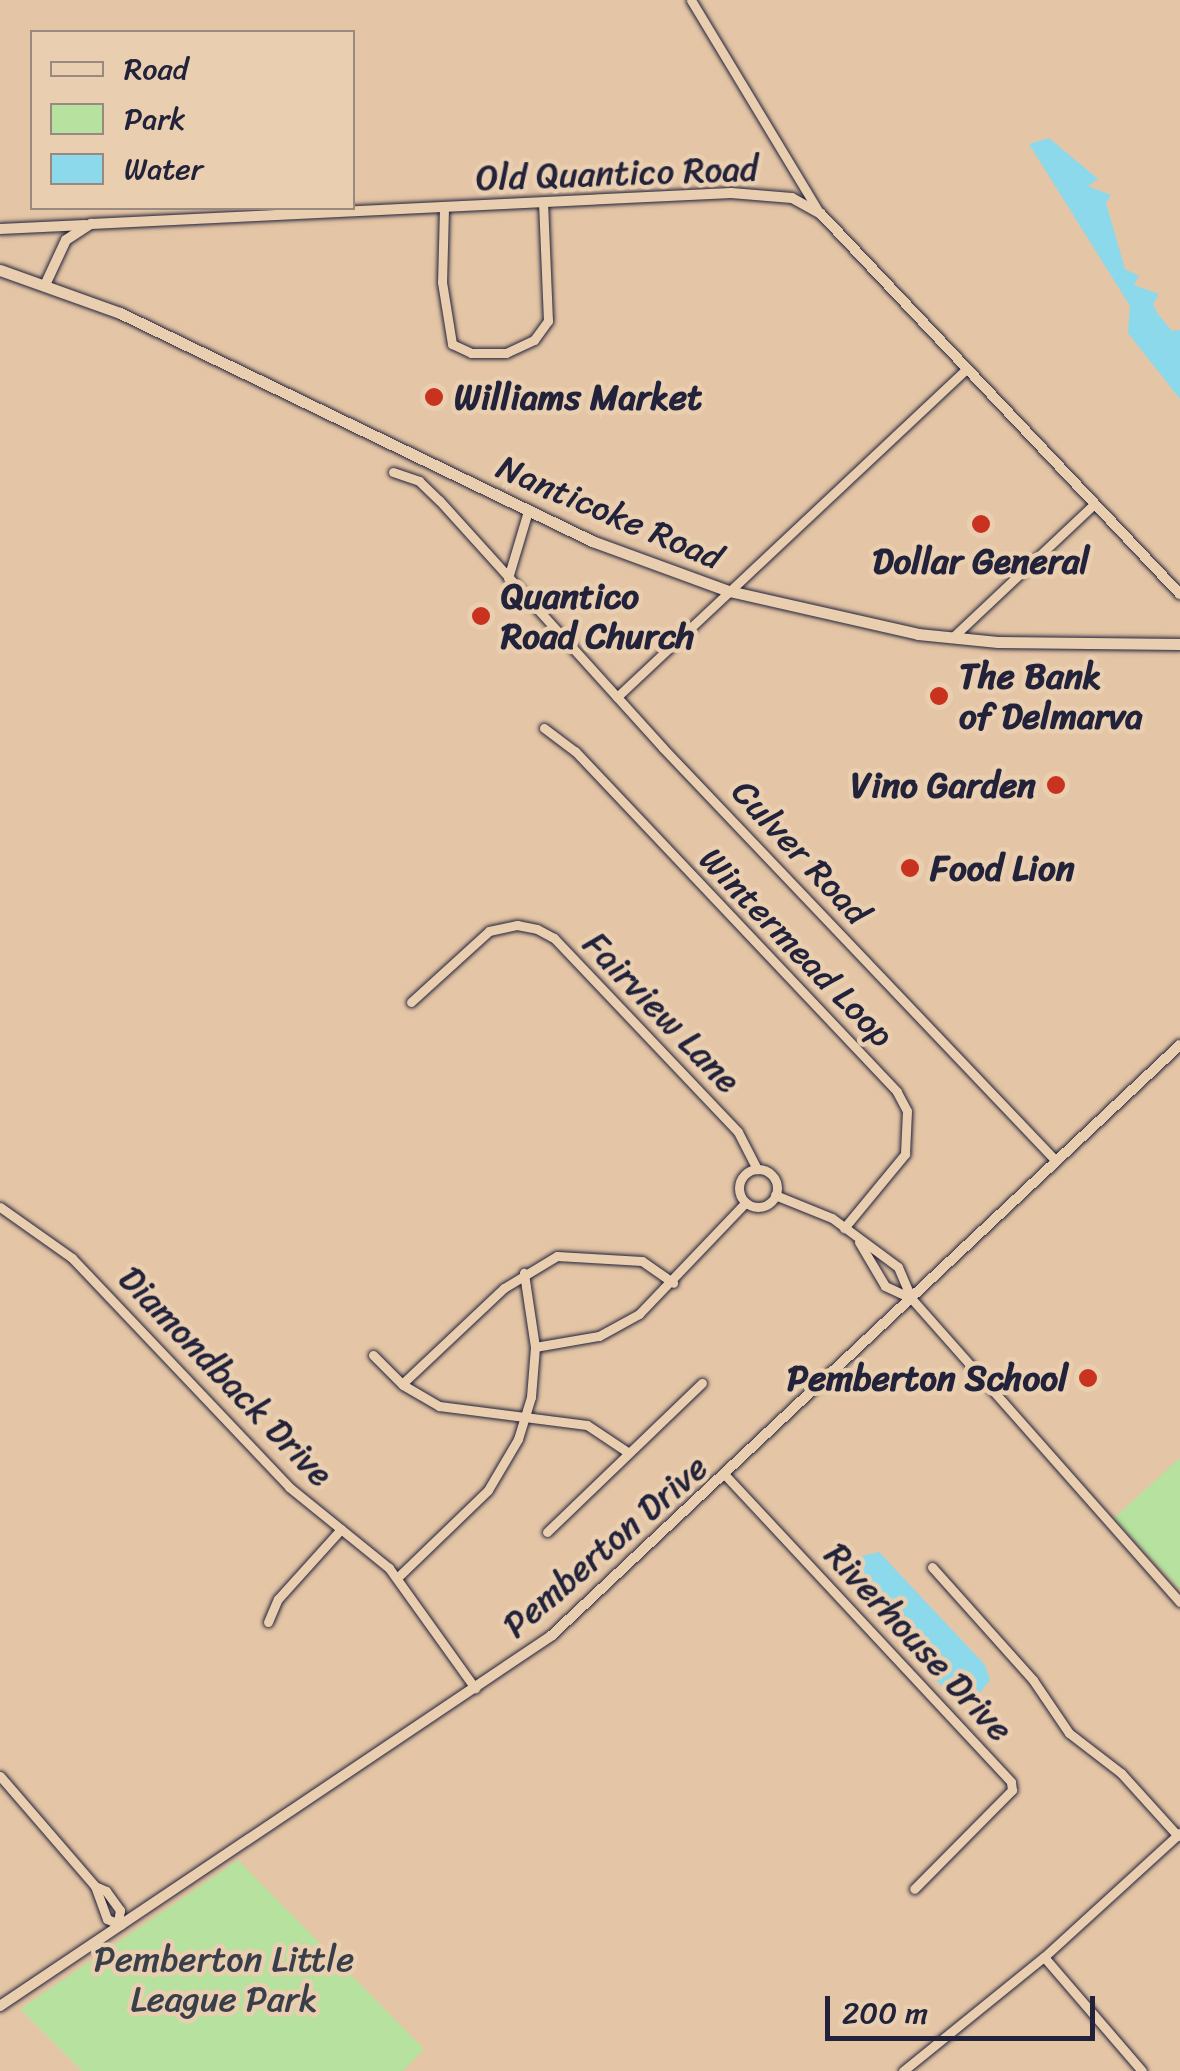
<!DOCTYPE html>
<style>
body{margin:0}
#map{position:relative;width:1180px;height:2071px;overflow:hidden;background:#e4c5a5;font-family:Sriracha,sans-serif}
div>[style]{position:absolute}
.green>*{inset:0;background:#b6e19e}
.water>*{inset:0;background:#8cd9eb}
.roads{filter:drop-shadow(0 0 2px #22223b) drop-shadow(0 0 2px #22223b)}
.minor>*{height:9px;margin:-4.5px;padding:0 4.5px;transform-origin:4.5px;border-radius:4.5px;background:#e9ceb0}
.minor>.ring{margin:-4.5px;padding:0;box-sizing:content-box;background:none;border:9px solid #e9ceb0;border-radius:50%}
.tertiary>*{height:10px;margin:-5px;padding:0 5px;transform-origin:5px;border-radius:5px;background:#e9ceb0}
.secondary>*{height:11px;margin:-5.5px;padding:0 5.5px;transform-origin:5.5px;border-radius:5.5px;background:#e9ceb0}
.dots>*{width:28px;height:28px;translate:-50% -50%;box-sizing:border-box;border:5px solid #e9ceb0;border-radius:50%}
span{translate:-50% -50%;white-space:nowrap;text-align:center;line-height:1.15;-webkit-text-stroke:9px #e9ceb0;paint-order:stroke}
.street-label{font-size:35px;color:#22223b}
.poi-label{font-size:35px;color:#22223b;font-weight:700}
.left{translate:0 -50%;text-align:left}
.right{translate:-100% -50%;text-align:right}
.park-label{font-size:35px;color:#383f4a}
.legend{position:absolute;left:30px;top:30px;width:325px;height:180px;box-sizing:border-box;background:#e9ceb0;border:2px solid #998981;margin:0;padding:12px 18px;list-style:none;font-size:30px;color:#22223b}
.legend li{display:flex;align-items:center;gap:20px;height:50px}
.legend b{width:50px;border:2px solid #998981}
.scale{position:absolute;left:825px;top:1996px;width:270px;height:45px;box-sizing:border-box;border:5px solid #22223b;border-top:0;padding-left:12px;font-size:30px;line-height:35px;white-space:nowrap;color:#22223b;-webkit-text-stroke:8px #e9ceb0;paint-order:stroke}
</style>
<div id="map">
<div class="green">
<i style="clip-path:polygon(1180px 1458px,1180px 1589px,1114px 1518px)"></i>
<i style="clip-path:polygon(238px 1860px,424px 2049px,403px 2071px,82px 2071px,20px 2009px)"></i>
</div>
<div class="water">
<i style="clip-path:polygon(1049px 138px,1098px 179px,1088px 186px,1111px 195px,1106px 203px,1125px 269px,1139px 276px,1134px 285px,1159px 294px,1153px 304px,1158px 314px,1172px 331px,1180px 330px,1180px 399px,1128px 333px,1130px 306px,1029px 144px)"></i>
<i style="clip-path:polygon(879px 1552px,985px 1665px,990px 1680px,974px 1700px,952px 1697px,836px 1572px,850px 1571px,862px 1556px)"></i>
</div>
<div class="roads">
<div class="minor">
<i style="left:691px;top:0;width:248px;rotate:58.9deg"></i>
<i style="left:444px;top:208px;width:74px;rotate:91.5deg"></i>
<i style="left:442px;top:282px;width:63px;rotate:80.8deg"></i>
<i style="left:452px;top:344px;width:21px;rotate:25deg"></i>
<i style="left:471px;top:353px;width:35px"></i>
<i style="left:506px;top:353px;width:31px;rotate:-25deg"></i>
<i style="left:534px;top:340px;width:24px;rotate:-54deg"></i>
<i style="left:548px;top:321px;width:119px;rotate:-92.4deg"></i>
<i style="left:393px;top:472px;width:28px;rotate:19deg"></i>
<i style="left:419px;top:481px;width:28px;rotate:44deg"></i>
<i style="left:439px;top:500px;width:334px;rotate:47.9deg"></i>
<i style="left:663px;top:748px;width:570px;rotate:46.42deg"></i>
<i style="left:508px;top:578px;width:70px;rotate:-73.4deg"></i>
<i style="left:953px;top:637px;width:192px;rotate:-43.3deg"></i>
<i style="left:617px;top:697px;width:478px;rotate:-43.2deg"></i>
<i style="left:544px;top:728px;width:39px;rotate:37deg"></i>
<i style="left:575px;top:751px;width:469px;rotate:46.6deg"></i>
<i style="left:897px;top:1092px;width:21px;rotate:62deg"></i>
<i style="left:907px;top:1111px;width:43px;rotate:92.7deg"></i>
<i style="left:905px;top:1154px;width:96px;rotate:129.5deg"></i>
<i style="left:411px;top:1002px;width:105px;rotate:-42.3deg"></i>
<i style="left:489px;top:931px;width:29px;rotate:-12deg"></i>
<i style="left:517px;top:925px;width:20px;rotate:11deg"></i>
<i style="left:537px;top:929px;width:19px;rotate:28deg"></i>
<i style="left:554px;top:938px;width:267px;rotate:46.5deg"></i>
<i style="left:738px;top:1132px;width:42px;rotate:62.8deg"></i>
<i class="ring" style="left:739px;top:1169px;width:29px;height:29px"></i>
<i style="left:775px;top:1195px;width:61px;rotate:22deg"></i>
<i style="left:832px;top:1218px;width:82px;rotate:36.6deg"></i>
<i style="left:898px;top:1267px;width:34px;rotate:67deg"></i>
<i style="left:911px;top:1298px;width:406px;rotate:48.5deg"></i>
<i style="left:0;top:1207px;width:88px;rotate:35.3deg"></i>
<i style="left:72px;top:1258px;width:315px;rotate:46.5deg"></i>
<i style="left:289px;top:1487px;width:129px;rotate:39deg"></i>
<i style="left:389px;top:1568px;width:148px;rotate:54.4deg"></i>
<i style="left:859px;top:1242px;width:51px;rotate:59.4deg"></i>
<i style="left:885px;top:1286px;width:29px;rotate:25deg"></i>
<i style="left:535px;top:1347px;width:65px;rotate:-9.8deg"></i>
<i style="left:599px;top:1336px;width:46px;rotate:-28.8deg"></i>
<i style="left:639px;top:1314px;width:153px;rotate:-46.3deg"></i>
<i style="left:373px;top:1355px;width:42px;rotate:45deg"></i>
<i style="left:403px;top:1385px;width:42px;rotate:30.3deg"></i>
<i style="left:439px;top:1406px;width:149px;rotate:7.3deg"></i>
<i style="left:587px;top:1425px;width:50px;rotate:33.7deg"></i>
<i style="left:402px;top:1384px;width:140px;rotate:-43.3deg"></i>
<i style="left:504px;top:1288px;width:62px;rotate:-31.1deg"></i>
<i style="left:557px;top:1256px;width:85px;rotate:3.4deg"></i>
<i style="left:642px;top:1261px;width:38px;rotate:35deg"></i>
<i style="left:726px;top:1476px;width:418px;rotate:47deg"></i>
<i style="left:1011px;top:1782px;width:8px;rotate:83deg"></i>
<i style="left:1012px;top:1790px;width:139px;rotate:134.7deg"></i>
<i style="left:547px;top:1532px;width:215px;rotate:-43.9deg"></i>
<i style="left:932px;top:1567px;width:152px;rotate:48.2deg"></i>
<i style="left:1033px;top:1680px;width:64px;rotate:55.8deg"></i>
<i style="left:1069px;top:1733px;width:66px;rotate:37.6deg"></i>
<i style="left:1121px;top:1773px;width:85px;rotate:47.9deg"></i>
<i style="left:398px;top:1577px;width:125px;rotate:-44deg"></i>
<i style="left:488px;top:1490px;width:59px;rotate:-59.5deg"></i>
<i style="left:518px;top:1439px;width:44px;rotate:-72.8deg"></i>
<i style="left:531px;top:1397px;width:50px;rotate:-85.4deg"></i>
<i style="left:535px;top:1347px;width:75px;rotate:-98.5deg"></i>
<i style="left:268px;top:1622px;width:25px;rotate:-67deg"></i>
<i style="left:278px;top:1599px;width:94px;rotate:-48deg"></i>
<i style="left:0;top:1776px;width:145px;rotate:49.2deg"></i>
<i style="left:95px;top:1886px;width:12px;rotate:24deg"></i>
<i style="left:106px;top:1891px;width:24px;rotate:54deg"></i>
<i style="left:120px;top:1910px;width:11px;rotate:100deg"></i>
<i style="left:95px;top:1886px;width:35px;rotate:70deg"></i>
<i style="left:107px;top:1919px;width:15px;rotate:23deg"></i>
<i style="left:1044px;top:1957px;width:150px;rotate:49.3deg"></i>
<i style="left:903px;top:2071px;width:181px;rotate:-39deg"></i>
<i style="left:1044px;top:1957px;width:184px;rotate:-42.4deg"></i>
</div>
<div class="tertiary">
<i style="left:0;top:229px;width:85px;rotate:-2.7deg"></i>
<i style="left:46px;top:283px;width:47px;rotate:-65.1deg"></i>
<i style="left:66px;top:240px;width:30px;rotate:-33deg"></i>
<i style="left:91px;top:224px;width:641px;rotate:-2.77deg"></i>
<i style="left:731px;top:193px;width:61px;rotate:4.7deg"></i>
<i style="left:792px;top:198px;width:33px;rotate:29deg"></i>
<i style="left:821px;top:214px;width:523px;rotate:46.63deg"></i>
<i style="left:0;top:2006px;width:664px;rotate:-33.88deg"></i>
<i style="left:551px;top:1636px;width:863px;rotate:-43.22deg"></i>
</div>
<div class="secondary">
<i style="left:0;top:270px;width:127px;rotate:19.7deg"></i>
<i style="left:120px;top:313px;width:524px;rotate:25.78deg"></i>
<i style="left:592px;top:541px;width:146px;rotate:20.1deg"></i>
<i style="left:729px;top:591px;width:194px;rotate:12.8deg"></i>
<i style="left:918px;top:634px;width:80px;rotate:5.7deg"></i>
<i style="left:998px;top:642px;width:182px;rotate:0.6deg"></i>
</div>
</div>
<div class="dots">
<i style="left:434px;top:397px;background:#c8321e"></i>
<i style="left:981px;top:524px;background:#c8321e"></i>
<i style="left:481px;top:616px;background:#c8321e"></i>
<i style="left:939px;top:696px;background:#c8321e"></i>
<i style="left:1056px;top:785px;background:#c8321e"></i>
<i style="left:910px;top:868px;background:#c8321e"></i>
<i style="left:1088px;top:1378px;background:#c8321e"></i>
</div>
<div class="street-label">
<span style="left:617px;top:173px;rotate:-2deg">Old Quantico Road</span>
<span style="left:610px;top:512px;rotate:23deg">Nanticoke Road</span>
<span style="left:801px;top:852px;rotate:47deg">Culver Road</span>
<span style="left:797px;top:947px;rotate:46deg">Wintermead Loop</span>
<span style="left:662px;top:1012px;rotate:46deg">Fairview Lane</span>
<span style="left:226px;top:1376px;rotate:46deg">Diamondback Drive</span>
<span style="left:605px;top:1546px;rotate:-41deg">Pemberton Drive</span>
<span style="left:919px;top:1642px;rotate:47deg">Riverhouse Drive</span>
</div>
<div class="poi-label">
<span class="left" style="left:454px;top:397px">Williams Market</span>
<span style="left:981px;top:561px">Dollar General</span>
<span class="left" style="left:501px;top:616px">Quantico<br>Road Church</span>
<span class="left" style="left:959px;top:696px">The Bank<br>of Delmarva</span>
<span class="right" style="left:1036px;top:785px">Vino Garden</span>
<span class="left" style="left:930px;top:868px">Food Lion</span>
<span class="right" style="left:1068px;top:1378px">Pemberton School</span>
</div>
<div class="park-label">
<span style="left:224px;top:1979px">Pemberton Little<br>League Park</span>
</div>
<ul class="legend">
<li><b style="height:12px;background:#e9ceb0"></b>Road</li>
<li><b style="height:28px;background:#b6e19e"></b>Park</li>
<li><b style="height:28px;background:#8cd9eb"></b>Water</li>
</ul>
<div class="scale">200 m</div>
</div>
